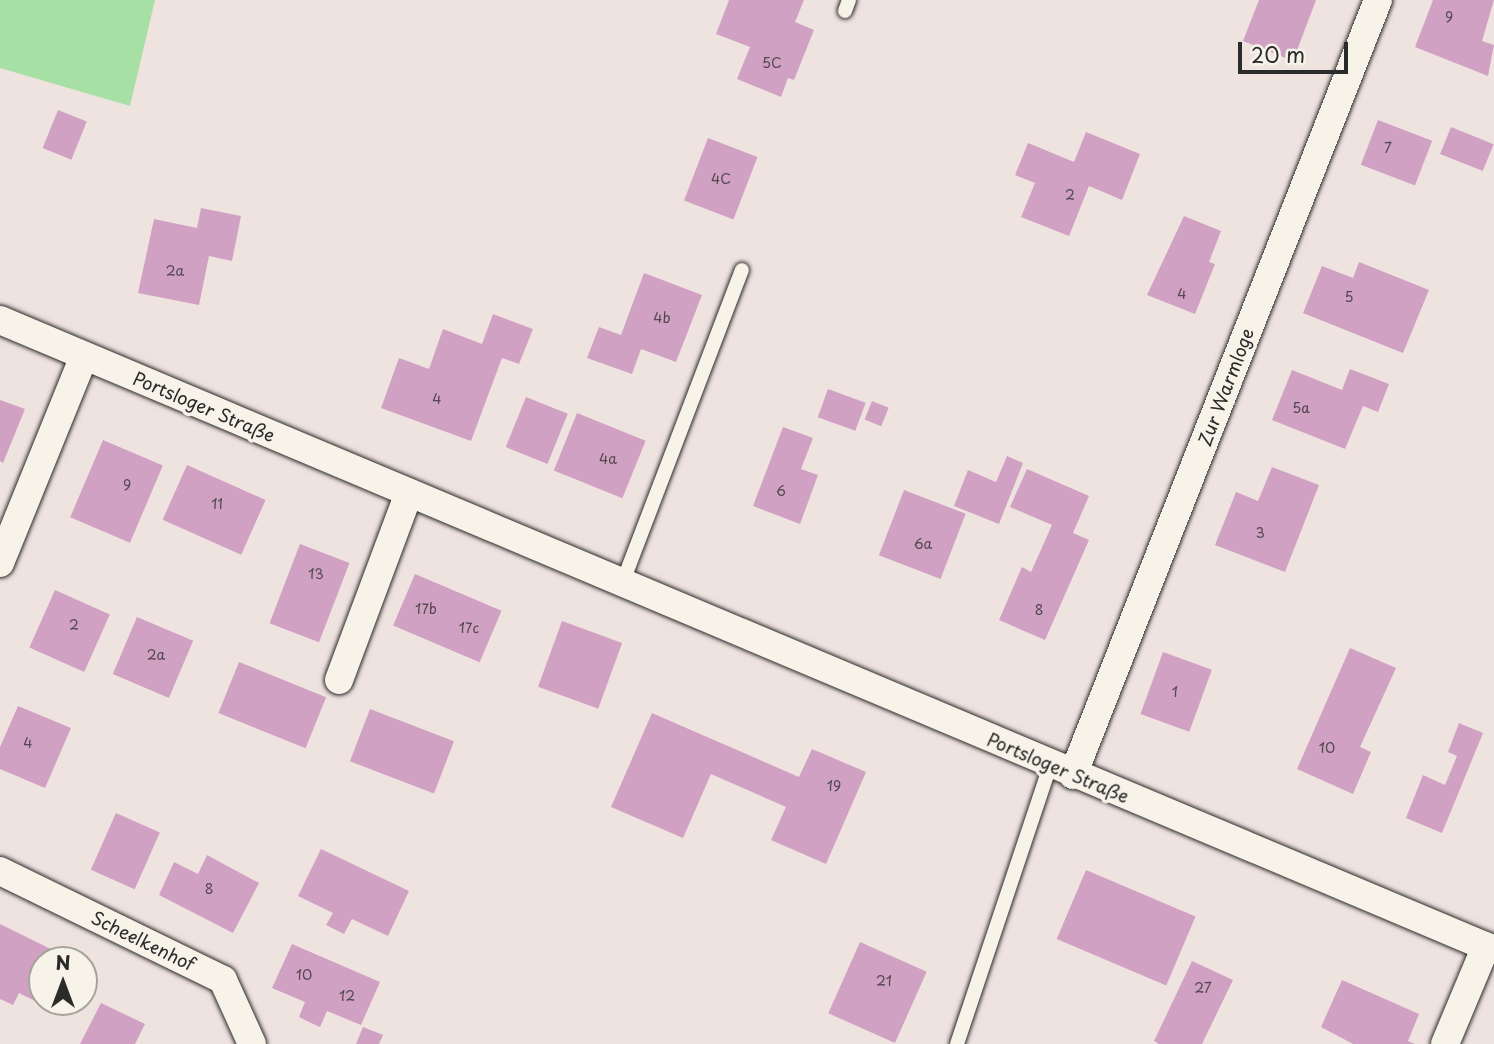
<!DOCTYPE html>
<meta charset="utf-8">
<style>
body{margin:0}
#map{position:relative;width:1494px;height:1044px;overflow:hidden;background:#efe3e0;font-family:"Playpen Sans",sans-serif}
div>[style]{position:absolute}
.green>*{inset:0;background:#a7e0a4}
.building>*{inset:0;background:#d0a1c2;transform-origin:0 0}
.roads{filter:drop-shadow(0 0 2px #2b2b2b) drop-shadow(0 0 2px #2b2b2b)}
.service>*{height:14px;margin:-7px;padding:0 7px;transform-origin:7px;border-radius:7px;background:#f7f3e8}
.minor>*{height:28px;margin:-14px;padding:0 14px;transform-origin:14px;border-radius:14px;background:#f7f3e8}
span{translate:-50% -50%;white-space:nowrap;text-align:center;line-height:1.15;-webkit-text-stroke:7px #f7f3e8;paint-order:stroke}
.number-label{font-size:14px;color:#544851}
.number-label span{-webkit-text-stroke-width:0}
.street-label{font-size:18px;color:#2b2b2b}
.north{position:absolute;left:28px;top:946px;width:70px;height:70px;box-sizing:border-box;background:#f7f3e8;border:2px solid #a5a39c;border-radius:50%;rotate:0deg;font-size:19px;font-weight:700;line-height:28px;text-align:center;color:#2b2b2b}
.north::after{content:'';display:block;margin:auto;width:24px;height:32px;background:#2b2b2b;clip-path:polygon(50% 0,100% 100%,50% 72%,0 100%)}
.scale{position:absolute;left:1238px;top:42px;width:110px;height:32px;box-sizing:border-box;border:4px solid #2b2b2b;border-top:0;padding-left:9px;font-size:21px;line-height:24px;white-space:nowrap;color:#2b2b2b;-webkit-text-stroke:5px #f7f3e8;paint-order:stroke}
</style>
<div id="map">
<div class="green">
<i style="clip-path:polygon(0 0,155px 0,130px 106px,0 68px)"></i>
</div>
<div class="building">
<i style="clip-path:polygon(729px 0,804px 0,795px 22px,814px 30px,794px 80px,788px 78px,781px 97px,737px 79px,750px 47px,716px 34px)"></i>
<i style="clip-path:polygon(1259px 0,1316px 0,1293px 61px,1243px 41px)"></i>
<i style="clip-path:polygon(1433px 0,1494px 0,1482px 41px,1494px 45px,1488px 76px,1415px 47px)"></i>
<i style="left:58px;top:110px;width:31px;height:41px;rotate:22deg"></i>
<i style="left:1378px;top:120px;width:58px;height:48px;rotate:21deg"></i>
<i style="left:1451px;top:127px;width:46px;height:29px;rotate:22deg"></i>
<i style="clip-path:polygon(1086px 132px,1140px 154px,1122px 200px,1089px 186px,1069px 236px,1021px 217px,1035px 183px,1015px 175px,1028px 143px,1074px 162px)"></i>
<i style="left:708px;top:138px;width:53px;height:67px;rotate:21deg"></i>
<i style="clip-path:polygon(201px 208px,241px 216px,232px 261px,209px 256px,199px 305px,138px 293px,154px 219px,197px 228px)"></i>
<i style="clip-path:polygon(1184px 216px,1221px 231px,1209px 262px,1215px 264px,1195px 314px,1147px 295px)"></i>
<i style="clip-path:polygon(1359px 262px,1429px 290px,1403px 353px,1303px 313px,1322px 266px,1353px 278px)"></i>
<i style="clip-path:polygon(644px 273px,702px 295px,676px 362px,641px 349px,632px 374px,587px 358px,599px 327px,621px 335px)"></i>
<i style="clip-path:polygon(493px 314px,533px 329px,519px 364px,502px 358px,471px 441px,381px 408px,399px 358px,429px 369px,443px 329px,482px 344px)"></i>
<i style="clip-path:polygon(1350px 369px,1389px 384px,1378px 412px,1363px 406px,1345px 449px,1272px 420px,1292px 370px,1342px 390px)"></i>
<i style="left:828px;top:389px;width:40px;height:30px;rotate:20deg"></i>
<i style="left:526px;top:397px;width:45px;height:54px;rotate:22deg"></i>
<i style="clip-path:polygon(0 400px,25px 409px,3px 463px,0 461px)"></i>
<i style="left:872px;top:401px;width:18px;height:20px;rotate:22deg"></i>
<i style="left:577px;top:413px;width:74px;height:62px;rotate:22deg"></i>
<i style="clip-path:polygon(783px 427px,813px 438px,801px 469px,818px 475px,800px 524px,753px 506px)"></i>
<i style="left:103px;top:440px;width:65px;height:84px;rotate:23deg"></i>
<i style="clip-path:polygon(1007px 456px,1023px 463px,999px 524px,954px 506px,968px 470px,996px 482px)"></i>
<i style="left:187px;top:465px;width:86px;height:60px;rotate:24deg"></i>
<i style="clip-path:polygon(1272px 467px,1319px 485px,1285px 572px,1215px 545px,1236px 492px,1258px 501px)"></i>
<i style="clip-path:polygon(1027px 469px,1089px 496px,1073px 533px,1089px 540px,1045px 640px,999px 620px,1022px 567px,1031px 572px,1052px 525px,1010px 507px)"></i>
<i style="left:904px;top:490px;width:66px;height:70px;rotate:21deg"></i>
<i style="left:300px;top:544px;width:53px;height:85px;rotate:21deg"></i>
<i style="left:415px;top:574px;width:94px;height:56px;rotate:23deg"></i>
<i style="left:55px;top:590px;width:60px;height:63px;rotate:24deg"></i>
<i style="left:137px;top:617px;width:61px;height:62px;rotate:23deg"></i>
<i style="left:562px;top:621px;width:64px;height:70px;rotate:20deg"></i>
<i style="clip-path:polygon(1350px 648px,1396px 668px,1360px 747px,1371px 752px,1353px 794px,1297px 769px)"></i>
<i style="left:1163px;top:652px;width:52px;height:66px;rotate:20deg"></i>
<i style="left:239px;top:662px;width:94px;height:55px;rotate:22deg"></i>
<i style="clip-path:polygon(18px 706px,71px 728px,45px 788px,0 769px,0 747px)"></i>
<i style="left:370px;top:709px;width:90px;height:56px;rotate:21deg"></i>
<i style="clip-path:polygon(652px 713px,799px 777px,812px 749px,866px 772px,826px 864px,771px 840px,786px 807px,711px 774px,683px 838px,611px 807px)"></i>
<i style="clip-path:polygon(1459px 723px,1483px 733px,1442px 833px,1406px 818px,1423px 775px,1445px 785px,1457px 756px,1448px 752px)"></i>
<i style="left:116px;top:813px;width:48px;height:62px;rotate:24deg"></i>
<i style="clip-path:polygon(321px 849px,409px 891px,388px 936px,352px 919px,344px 934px,326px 925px,333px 913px,298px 896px)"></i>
<i style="clip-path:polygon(207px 855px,259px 883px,233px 933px,159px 895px,174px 862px,198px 874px)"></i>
<i style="left:1086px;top:870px;width:119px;height:75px;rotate:23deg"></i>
<i style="clip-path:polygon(0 924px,69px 958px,42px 960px,45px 1006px,19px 993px,13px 1005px,0 999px)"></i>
<i style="left:860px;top:942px;width:73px;height:78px;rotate:24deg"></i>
<i style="clip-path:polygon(292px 944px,380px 982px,361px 1025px,327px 1011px,320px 1027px,309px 1022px,299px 1017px,305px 1002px,272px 988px)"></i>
<i style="clip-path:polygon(1192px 961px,1233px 980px,1202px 1044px,1159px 1044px,1154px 1041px)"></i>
<i style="clip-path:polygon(1342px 980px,1419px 1014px,1408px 1041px,1415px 1044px,1353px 1044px,1321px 1027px)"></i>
<i style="clip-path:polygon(101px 1003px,145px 1024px,135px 1044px,80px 1044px)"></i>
<i style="clip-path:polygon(363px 1027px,383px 1035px,379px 1044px,356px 1044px)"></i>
</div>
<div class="roads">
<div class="service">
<i style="left:845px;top:11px;width:12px;rotate:-70deg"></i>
<i style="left:622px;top:584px;width:336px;rotate:-69.1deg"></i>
<i style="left:957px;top:1044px;width:293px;rotate:-71.5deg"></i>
</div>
<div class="minor">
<i style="left:0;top:320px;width:1621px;rotate:22.86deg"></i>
<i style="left:0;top:563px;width:223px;rotate:-67.9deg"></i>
<i style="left:339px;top:680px;width:200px;rotate:-69.5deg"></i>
<i style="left:1073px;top:775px;width:833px;rotate:-68.52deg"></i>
<i style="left:0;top:871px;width:248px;rotate:26deg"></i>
<i style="left:223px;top:980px;width:70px;rotate:65.6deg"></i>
<i style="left:1445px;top:1044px;width:106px;rotate:-67.3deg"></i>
</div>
</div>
<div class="number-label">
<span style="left:1449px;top:17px">9</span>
<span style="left:772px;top:63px">5C</span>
<span style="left:1388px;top:148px">7</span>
<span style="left:721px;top:179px">4C</span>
<span style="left:1070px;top:195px">2</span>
<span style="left:175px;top:271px">2a</span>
<span style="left:1182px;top:294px">4</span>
<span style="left:1349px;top:297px">5</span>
<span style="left:662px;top:318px">4b</span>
<span style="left:437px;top:399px">4</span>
<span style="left:1301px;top:408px">5a</span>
<span style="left:608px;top:459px">4a</span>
<span style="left:127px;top:485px">9</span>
<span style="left:781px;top:491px">6</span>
<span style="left:217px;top:504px">11</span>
<span style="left:1260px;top:533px">3</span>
<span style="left:923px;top:544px">6a</span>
<span style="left:316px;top:574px">13</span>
<span style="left:426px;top:609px">17b</span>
<span style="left:1039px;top:610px">8</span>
<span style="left:74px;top:625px">2</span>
<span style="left:469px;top:628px">17c</span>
<span style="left:156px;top:655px">2a</span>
<span style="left:1175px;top:692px">1</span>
<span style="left:28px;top:743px">4</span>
<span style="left:1327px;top:748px">10</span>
<span style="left:834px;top:786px">19</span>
<span style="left:209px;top:889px">8</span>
<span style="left:304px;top:975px">10</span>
<span style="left:884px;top:981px">21</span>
<span style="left:1203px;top:988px">27</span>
<span style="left:347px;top:996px">12</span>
</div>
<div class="street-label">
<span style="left:1226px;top:387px;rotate:-69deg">Zur Warmloge</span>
<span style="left:204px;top:407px;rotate:23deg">Portsloger Straße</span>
<span style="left:1058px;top:768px;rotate:23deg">Portsloger Straße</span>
<span style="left:143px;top:941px;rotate:26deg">Scheelkenhof</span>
</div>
<div class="north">N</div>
<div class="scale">20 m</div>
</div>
